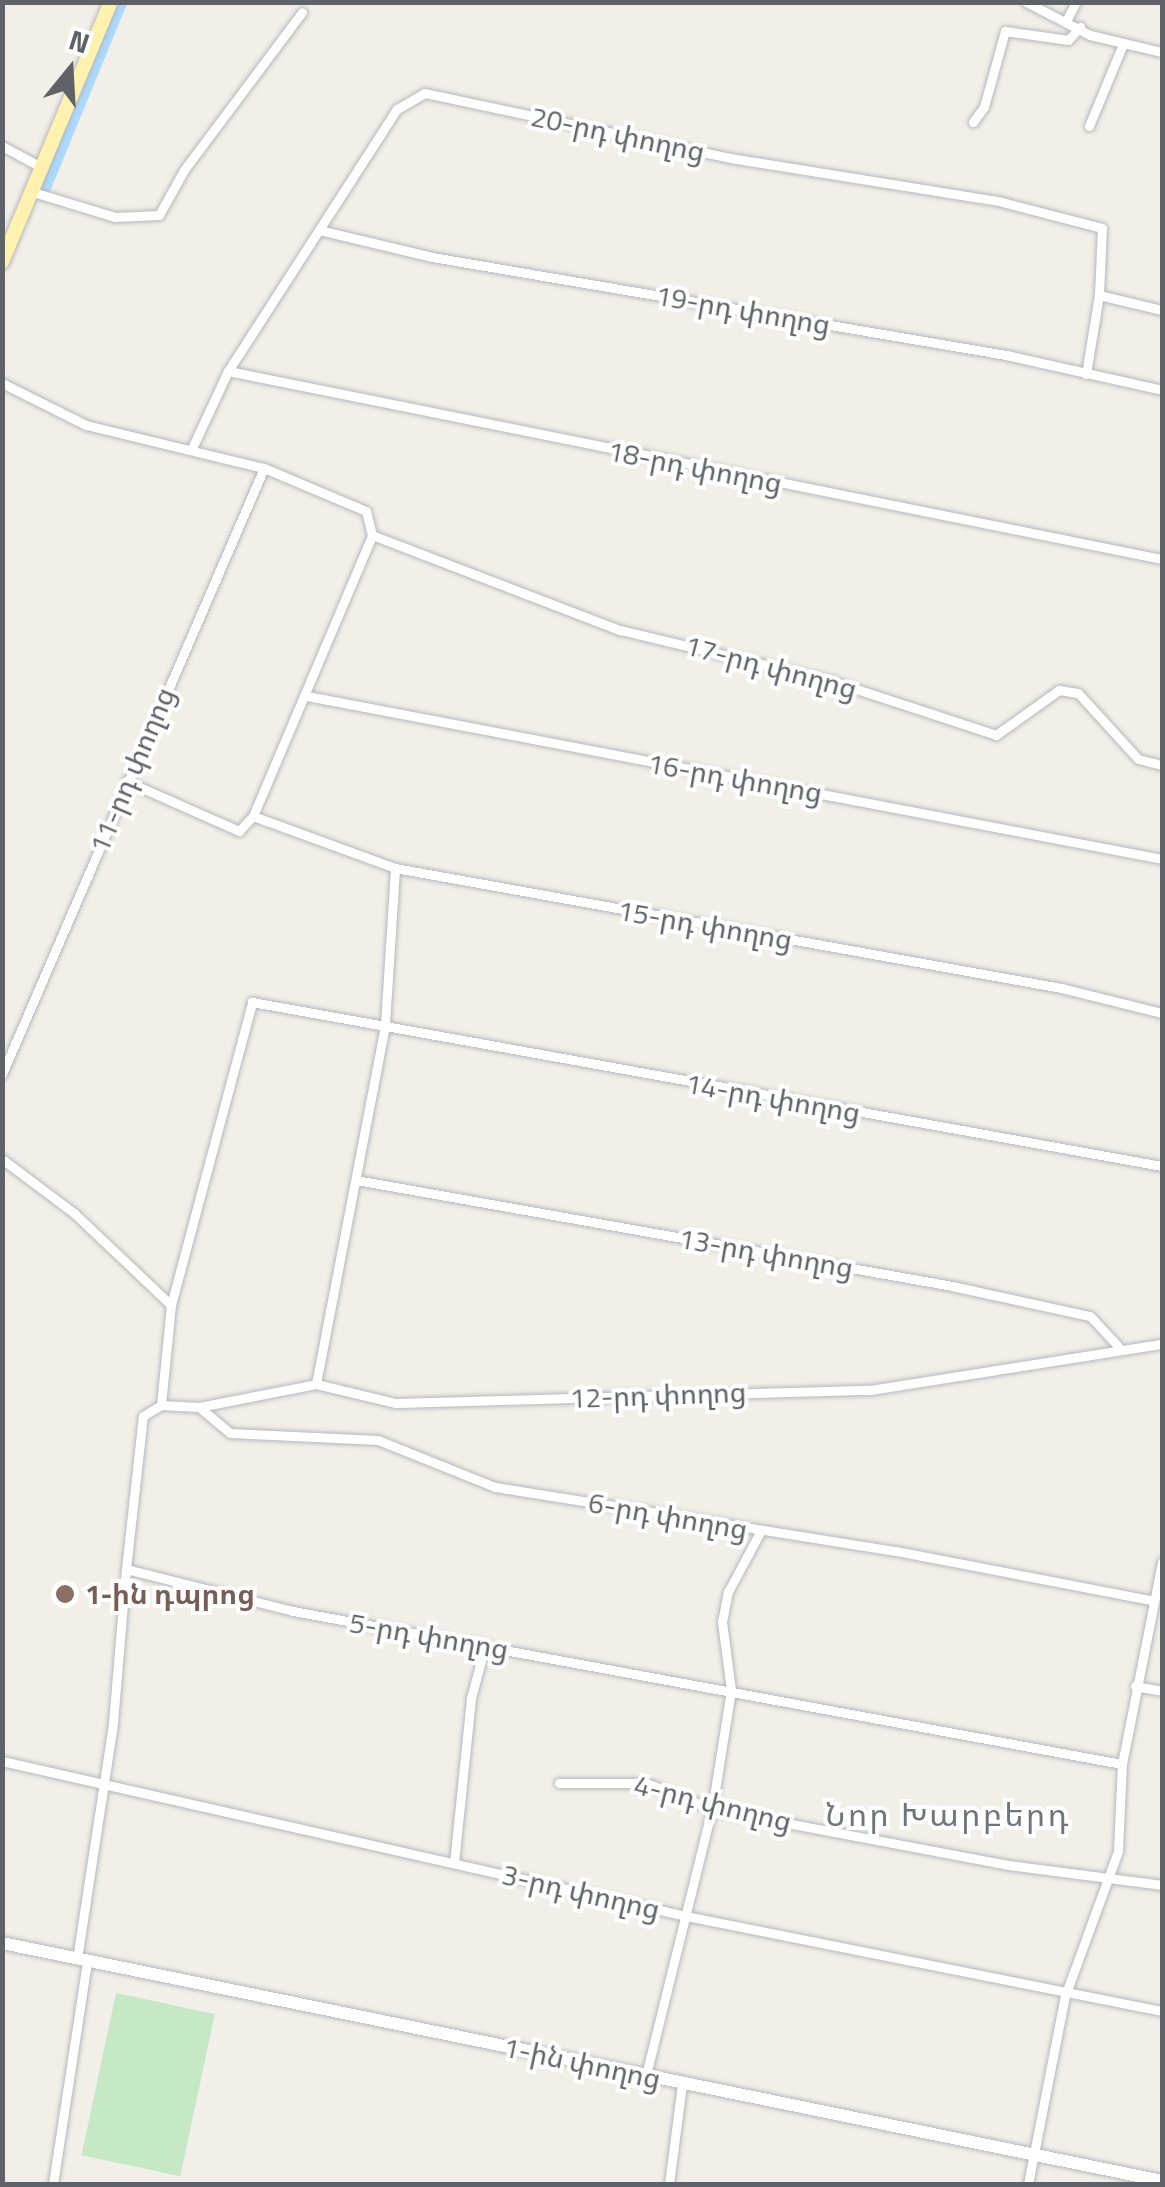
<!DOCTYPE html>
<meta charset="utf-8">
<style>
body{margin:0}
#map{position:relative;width:1165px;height:2187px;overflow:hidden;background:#f1efe8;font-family:"Titillium Web","Noto Sans Armenian",sans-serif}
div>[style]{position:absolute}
.green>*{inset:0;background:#c5e8c5;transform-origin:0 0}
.canal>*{height:11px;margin:-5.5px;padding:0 5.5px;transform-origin:5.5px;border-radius:5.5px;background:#aadaff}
.roads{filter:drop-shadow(0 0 2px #b5b8bc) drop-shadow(0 0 2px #b5b8bc)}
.minor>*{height:9px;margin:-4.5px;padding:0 4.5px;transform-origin:4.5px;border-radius:4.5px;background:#fff}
.secondary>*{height:12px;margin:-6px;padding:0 6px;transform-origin:6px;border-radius:6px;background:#fff}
.primary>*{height:14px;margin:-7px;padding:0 7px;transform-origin:7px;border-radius:7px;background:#fff2af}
.dots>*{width:28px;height:28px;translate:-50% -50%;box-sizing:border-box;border:5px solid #fff;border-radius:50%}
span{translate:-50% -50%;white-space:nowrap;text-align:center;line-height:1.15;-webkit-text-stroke:8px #fff;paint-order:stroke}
.street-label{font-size:28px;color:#5f6368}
.education-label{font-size:28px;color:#785e54;font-weight:700}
.left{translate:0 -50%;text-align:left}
.quarter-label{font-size:32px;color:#70757a;letter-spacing:2.5px}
.frame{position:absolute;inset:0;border:5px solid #5f6368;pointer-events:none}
.north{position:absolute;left:20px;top:20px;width:100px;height:100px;-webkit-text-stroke:8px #fff;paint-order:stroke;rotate:18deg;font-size:28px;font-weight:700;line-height:40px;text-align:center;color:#5f6368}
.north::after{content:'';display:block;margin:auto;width:35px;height:45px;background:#5f6368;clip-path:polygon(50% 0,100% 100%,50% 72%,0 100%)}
</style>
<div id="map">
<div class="green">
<i style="left:116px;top:1993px;width:101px;height:166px;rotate:12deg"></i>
</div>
<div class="canal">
<i style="left:44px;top:190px;width:203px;rotate:-67.7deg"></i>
</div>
<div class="roads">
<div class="minor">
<i style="left:1026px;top:2px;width:72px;rotate:27.3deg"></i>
<i style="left:1090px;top:35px;width:74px;rotate:13.3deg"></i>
<i style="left:1067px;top:19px;width:19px;rotate:-62deg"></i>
<i style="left:973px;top:122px;width:19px;rotate:-54deg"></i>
<i style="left:984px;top:107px;width:79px;rotate:-74.6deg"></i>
<i style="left:1005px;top:31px;width:64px;rotate:8.1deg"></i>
<i style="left:1068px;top:40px;width:18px;rotate:-47deg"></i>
<i style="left:1089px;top:126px;width:89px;rotate:-67.5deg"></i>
<i style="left:2px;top:146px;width:47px;rotate:28.2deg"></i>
<i style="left:33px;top:192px;width:86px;rotate:17deg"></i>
<i style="left:115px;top:217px;width:44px;rotate:-2.6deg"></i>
<i style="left:159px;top:215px;width:51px;rotate:-60.9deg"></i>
<i style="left:184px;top:170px;width:197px;rotate:-53.2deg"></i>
<i style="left:323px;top:231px;width:112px;rotate:13.4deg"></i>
<i style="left:432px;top:257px;width:582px;rotate:9.69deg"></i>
<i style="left:1006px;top:355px;width:160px;rotate:12.6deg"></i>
<i style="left:228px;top:371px;width:953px;rotate:11.38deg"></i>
<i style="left:1086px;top:374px;width:80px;rotate:-80.7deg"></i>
<i style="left:2px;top:383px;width:94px;rotate:26.6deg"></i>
<i style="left:86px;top:425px;width:183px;rotate:13.6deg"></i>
<i style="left:264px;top:468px;width:111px;rotate:22.9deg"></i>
<i style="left:366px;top:511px;width:25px;rotate:76deg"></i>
<i style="left:193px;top:446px;width:83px;rotate:-65deg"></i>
<i style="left:228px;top:371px;width:312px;rotate:-57.2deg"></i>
<i style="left:397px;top:109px;width:32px;rotate:-30deg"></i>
<i style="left:425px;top:93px;width:312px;rotate:12deg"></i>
<i style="left:730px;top:158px;width:271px;rotate:9.1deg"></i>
<i style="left:998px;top:201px;width:107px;rotate:14.6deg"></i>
<i style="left:1102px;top:228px;width:67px;rotate:92.6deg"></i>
<i style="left:1099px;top:295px;width:65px;rotate:13.4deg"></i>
<i style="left:372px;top:535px;width:266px;rotate:21deg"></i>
<i style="left:620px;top:630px;width:218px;rotate:13.5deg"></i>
<i style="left:832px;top:681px;width:173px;rotate:18.2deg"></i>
<i style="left:996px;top:735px;width:77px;rotate:-35.5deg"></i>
<i style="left:1059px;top:690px;width:19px;rotate:9deg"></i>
<i style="left:1078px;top:693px;width:89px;rotate:47.7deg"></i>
<i style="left:1138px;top:759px;width:25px;rotate:14deg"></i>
<i style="left:307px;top:696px;width:870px;rotate:10.79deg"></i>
<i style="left:126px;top:781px;width:124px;rotate:23.9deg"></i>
<i style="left:239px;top:831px;width:21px;rotate:-47deg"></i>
<i style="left:253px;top:816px;width:305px;rotate:-67deg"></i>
<i style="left:253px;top:816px;width:151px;rotate:20.1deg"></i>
<i style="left:395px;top:868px;width:677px;rotate:10.21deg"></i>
<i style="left:1061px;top:988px;width:104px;rotate:13.9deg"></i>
<i style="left:2px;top:1074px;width:660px;rotate:-66.62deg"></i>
<i style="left:2px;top:1159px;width:90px;rotate:36.9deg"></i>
<i style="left:74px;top:1213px;width:134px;rotate:43.5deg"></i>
<i style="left:356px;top:1180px;width:605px;rotate:10.08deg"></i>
<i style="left:952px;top:1286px;width:141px;rotate:12.3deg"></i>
<i style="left:1090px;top:1316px;width:41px;rotate:47deg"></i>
<i style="left:316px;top:1384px;width:367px;rotate:-79.1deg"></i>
<i style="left:385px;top:1024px;width:156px;rotate:-86.3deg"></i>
<i style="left:161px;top:1405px;width:100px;rotate:-84.3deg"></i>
<i style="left:171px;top:1305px;width:314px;rotate:-75deg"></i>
<i style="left:252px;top:1002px;width:925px;rotate:10.22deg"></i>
<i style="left:199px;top:1407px;width:40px;rotate:40deg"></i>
<i style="left:230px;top:1433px;width:148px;rotate:2.7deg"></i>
<i style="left:378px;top:1440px;width:126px;rotate:21.9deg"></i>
<i style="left:495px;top:1487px;width:406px;rotate:9.1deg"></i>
<i style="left:896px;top:1551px;width:259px;rotate:10.9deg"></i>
<i style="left:126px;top:1569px;width:154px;rotate:-83.7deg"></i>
<i style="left:143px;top:1416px;width:21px;rotate:-31deg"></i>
<i style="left:161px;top:1405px;width:38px;rotate:3deg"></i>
<i style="left:199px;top:1407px;width:119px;rotate:-11.1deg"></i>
<i style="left:316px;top:1384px;width:82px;rotate:13.4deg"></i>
<i style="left:396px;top:1403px;width:474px;rotate:-1.6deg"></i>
<i style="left:870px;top:1390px;width:296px;rotate:-9deg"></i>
<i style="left:1135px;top:1686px;width:27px;rotate:10deg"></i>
<i style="left:2px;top:1761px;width:701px;rotate:12.77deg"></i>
<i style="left:686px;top:1916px;width:485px;rotate:11.3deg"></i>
<i style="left:559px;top:1783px;width:87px"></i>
<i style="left:646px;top:1783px;width:71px;rotate:21.5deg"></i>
<i style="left:712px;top:1809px;width:302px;rotate:10.7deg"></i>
<i style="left:1009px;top:1865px;width:154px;rotate:7.4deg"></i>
<i style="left:454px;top:1863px;width:166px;rotate:-84.1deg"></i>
<i style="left:471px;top:1698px;width:54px;rotate:-74.9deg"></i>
<i style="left:77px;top:1959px;width:239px;rotate:-81.3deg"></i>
<i style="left:113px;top:1723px;width:155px;rotate:-85.2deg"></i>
<i style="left:126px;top:1569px;width:172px;rotate:14.1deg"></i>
<i style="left:293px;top:1611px;width:843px;rotate:10.46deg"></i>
<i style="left:646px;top:2075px;width:274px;rotate:-76.1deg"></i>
<i style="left:712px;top:1809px;width:121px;rotate:-80.9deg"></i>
<i style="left:731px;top:1690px;width:69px;rotate:-97.5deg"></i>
<i style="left:722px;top:1622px;width:31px;rotate:-79deg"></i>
<i style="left:728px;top:1592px;width:68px;rotate:-61.9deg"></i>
<i style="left:53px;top:2184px;width:225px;rotate:-81.3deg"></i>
<i style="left:669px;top:2184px;width:101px;rotate:-82.6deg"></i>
<i style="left:1028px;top:2184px;width:192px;rotate:-78.9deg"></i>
<i style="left:1065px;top:1996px;width:154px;rotate:-69.9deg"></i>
<i style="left:1118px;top:1851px;width:87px;rotate:-87.4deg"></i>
<i style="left:1122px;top:1764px;width:206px;rotate:-78.8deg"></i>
</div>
<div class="secondary">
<i style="left:2px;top:1943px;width:1184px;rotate:11.59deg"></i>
</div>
<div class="primary">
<i style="left:2px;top:262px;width:282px;rotate:-67.3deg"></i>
</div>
</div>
<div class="dots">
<i style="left:65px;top:1594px;background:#8d6e63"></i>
</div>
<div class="street-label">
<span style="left:618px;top:134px;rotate:12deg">20-րդ փողոց</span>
<span style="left:743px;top:310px;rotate:10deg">19-րդ փողոց</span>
<span style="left:695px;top:467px;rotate:11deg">18-րդ փողոց</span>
<span style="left:771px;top:667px;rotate:15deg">17-րդ փողոց</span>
<span style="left:132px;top:770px;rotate:-67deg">11-րդ փողոց</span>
<span style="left:735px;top:778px;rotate:10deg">16-րդ փողոց</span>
<span style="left:705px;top:925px;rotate:10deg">15-րդ փողոց</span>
<span style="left:773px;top:1098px;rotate:10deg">14-րդ փողոց</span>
<span style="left:766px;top:1253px;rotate:10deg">13-րդ փողոց</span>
<span style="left:658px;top:1395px;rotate:-2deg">12-րդ փողոց</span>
<span style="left:668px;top:1516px;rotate:10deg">6-րդ փողոց</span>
<span style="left:429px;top:1636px;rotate:10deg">5-րդ փողոց</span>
<span style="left:713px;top:1803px;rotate:14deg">4-րդ փողոց</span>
<span style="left:581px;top:1892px;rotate:13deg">3-րդ փողոց</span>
<span style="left:582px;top:2063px;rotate:12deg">1-ին փողոց</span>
</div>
<div class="education-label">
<span class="left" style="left:85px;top:1594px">1-ին դպրոց</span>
</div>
<div class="quarter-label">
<span style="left:948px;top:1814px">Նոր Խարբերդ</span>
</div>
<div class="frame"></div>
<div class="north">N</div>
</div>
